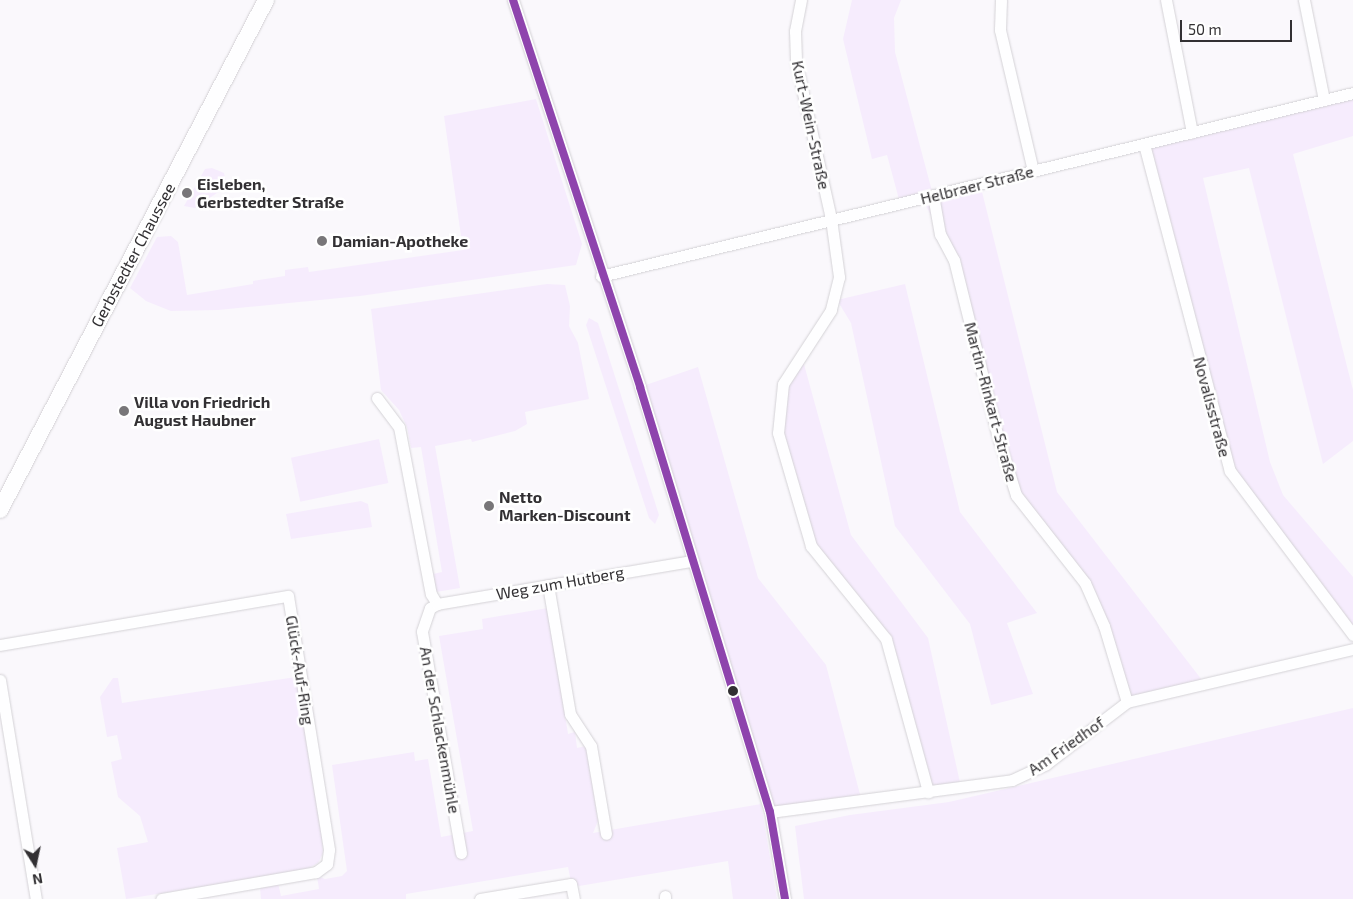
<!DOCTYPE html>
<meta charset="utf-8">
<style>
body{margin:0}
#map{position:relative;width:1353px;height:899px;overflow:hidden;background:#faf8fc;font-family:"Exo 2",sans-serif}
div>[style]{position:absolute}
.green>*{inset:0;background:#f6ecfd;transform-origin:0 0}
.roads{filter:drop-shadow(0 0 1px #d4d2d6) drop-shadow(0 0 1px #d4d2d6)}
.minor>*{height:11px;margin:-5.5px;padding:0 5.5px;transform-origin:5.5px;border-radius:5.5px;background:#fefeff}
.secondary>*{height:16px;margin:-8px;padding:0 8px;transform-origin:8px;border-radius:8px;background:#fefeff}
.bus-1>*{height:8px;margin:-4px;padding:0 4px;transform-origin:4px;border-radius:4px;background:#8e44ad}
.dots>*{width:14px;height:14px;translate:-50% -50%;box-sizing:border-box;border:2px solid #fff;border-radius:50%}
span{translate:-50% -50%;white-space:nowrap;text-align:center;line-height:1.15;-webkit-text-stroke:5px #fff;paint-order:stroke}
.street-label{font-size:16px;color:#323033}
.poi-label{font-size:16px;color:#323033;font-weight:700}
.left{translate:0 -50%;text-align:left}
.north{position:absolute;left:10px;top:839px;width:50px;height:50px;-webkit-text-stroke:4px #fff;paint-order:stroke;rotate:170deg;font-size:14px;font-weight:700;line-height:20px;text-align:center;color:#323033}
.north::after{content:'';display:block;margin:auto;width:18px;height:22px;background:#323033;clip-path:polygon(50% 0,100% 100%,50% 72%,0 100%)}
.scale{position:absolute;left:1180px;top:20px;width:112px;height:22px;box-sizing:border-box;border:2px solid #323033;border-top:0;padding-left:6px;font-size:15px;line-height:18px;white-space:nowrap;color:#323033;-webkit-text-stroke:4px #fff;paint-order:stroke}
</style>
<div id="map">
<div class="green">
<i style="clip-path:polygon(852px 0,901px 0,894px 18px,895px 52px,933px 195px,980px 184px,1057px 492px,1205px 684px,1127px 702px,1085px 583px,1016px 495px,954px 260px,922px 198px,900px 203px,887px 155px,872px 159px,843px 39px)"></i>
<i style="clip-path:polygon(1353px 93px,1353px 136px,1293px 154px,1353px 390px,1353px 441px,1323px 464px,1249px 168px,1203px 178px,1270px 462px,1283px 495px,1353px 577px,1353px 635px,1238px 484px,1144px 144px)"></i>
<i style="clip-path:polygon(536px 99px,582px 244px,576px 265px,360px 296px,218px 310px,171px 311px,146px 301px,130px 288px,157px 237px,171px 236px,178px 242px,187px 295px,253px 284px,253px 281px,285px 276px,285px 270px,308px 267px,309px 272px,463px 250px,444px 116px)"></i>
<i style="clip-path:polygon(212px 168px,224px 173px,227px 186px,195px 208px,184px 206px,205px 169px)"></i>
<i style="clip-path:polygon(547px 284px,565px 285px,570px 306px,569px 326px,578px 343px,589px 399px,525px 412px,527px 424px,515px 431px,472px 442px,471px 439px,435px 446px,460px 588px,436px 592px,433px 574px,442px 572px,421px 447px,411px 448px,407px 427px,399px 410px,381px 390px,371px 309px)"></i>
<i style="clip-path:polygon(905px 284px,960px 512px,1037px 613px,1007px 623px,1033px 694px,991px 705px,970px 624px,895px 526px,851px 323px,837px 300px)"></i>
<i style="clip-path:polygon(589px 318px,598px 323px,659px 515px,655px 524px,649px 518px,586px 325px)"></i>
<i style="clip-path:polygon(802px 357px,851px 535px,928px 638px,961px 787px,928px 792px,890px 653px,811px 546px,778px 433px,783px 384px)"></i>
<i style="clip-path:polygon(698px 367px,758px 578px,826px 665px,862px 802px,770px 812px,640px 387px)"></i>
<i style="left:379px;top:439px;width:45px;height:90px;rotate:78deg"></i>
<i style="clip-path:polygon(361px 501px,368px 504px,372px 527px,291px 539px,286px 514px)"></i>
<i style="clip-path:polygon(548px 608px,568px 734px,575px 732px,577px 748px,586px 746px,598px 821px,593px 833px,761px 804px,777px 899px,733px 899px,728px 861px,579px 886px,571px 882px,568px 867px,406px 894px,406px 899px,261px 899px,260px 887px,278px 883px,281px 896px,319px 889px,317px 876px,325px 879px,342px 876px,347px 871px,332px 765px,414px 752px,415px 761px,428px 759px,441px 837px,473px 831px,439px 636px,483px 629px,482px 619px)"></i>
<i style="clip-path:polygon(296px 677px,322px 838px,323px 853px,318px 863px,305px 870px,126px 899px,117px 848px,148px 842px,140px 816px,118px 797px,111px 762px,122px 759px,117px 735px,107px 737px,100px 697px,113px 678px,118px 678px,122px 703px)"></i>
<i style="clip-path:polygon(1353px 708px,1353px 899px,804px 899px,795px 826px,850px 815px,949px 802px)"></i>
</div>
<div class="roads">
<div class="minor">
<i style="left:513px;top:0;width:407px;rotate:71.8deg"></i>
<i style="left:640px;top:387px;width:444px;rotate:73deg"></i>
<i style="left:770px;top:812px;width:88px;rotate:80.2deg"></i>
<i style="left:801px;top:0;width:32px;rotate:101deg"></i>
<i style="left:795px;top:31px;width:31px;rotate:88deg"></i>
<i style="left:796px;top:62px;width:161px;rotate:77.4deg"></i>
<i style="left:831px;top:219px;width:59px;rotate:82.1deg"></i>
<i style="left:839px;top:277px;width:34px;rotate:104deg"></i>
<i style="left:831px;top:310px;width:88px;rotate:123deg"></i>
<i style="left:783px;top:384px;width:49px;rotate:95.8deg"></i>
<i style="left:778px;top:433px;width:118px;rotate:73.7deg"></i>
<i style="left:811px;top:546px;width:119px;rotate:51.1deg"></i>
<i style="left:886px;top:639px;width:159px;rotate:74.6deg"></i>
<i style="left:1001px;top:0;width:30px;rotate:92deg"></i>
<i style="left:1000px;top:30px;width:145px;rotate:76.8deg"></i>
<i style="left:1166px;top:0;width:135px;rotate:78.9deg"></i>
<i style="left:1304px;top:0;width:102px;rotate:78.7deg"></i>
<i style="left:1144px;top:144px;width:338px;rotate:75.3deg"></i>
<i style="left:1230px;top:471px;width:205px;rotate:53.1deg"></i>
<i style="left:933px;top:195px;width:40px;rotate:80deg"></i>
<i style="left:940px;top:234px;width:30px;rotate:62deg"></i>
<i style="left:954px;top:260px;width:179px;rotate:76.1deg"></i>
<i style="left:997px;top:434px;width:64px;rotate:72.7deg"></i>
<i style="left:1016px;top:495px;width:112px;rotate:51.9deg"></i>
<i style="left:1085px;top:583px;width:47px;rotate:66.2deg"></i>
<i style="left:1104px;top:626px;width:79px;rotate:73.2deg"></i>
<i style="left:601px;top:276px;width:774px;rotate:-13.68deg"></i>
<i style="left:377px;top:398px;width:36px;rotate:53deg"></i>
<i style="left:399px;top:427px;width:170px;rotate:79.2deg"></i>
<i style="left:431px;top:594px;width:12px;rotate:59deg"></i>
<i style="left:548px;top:585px;width:131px;rotate:80.3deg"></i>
<i style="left:570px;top:714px;width:38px;rotate:57deg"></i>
<i style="left:591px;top:746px;width:89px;rotate:80.3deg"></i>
<i style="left:0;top:645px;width:292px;rotate:-9.7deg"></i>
<i style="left:288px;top:596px;width:257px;rotate:80.8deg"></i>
<i style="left:329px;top:850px;width:14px;rotate:98deg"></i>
<i style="left:327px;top:864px;width:14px;rotate:144deg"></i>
<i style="left:316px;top:872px;width:157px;rotate:170.1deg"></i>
<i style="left:0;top:680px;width:222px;rotate:80.7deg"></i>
<i style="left:770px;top:812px;width:244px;rotate:-7.5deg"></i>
<i style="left:1012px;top:780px;width:38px;rotate:-25deg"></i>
<i style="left:1046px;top:764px;width:102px;rotate:-37.4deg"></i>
<i style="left:1127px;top:702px;width:232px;rotate:-13.2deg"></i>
<i style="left:461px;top:853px;width:225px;rotate:-100deg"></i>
<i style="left:422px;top:631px;width:24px;rotate:-71deg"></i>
<i style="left:430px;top:608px;width:8px;rotate:-30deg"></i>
<i style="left:437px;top:604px;width:259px;rotate:-9.6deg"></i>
<i style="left:665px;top:896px;width:3px;rotate:90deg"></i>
<i style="left:480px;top:899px;width:92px;rotate:-9.4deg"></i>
<i style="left:571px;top:884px;width:15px;rotate:79deg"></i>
</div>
<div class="secondary">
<i style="left:0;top:510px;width:575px;rotate:-62.45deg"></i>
</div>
</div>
<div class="bus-1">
<i style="left:513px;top:0;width:407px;rotate:71.8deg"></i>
<i style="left:640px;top:387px;width:444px;rotate:73deg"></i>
<i style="left:770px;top:812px;width:88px;rotate:80.2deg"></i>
</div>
<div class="dots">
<i style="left:187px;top:193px;background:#787679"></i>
<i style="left:322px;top:241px;background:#787679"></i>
<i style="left:124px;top:411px;background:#787679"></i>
<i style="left:489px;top:506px;background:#787679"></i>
<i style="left:733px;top:691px;background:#323033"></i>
</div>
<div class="street-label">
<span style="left:811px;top:125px;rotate:78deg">Kurt-Wein-Straße</span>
<span style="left:977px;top:185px;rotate:-14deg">Helbraer Straße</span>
<span style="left:133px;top:255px;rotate:-62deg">Gerbstedter Chaussee</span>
<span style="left:991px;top:402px;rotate:75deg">Martin-Rinkart-Straße</span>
<span style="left:1212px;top:407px;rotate:75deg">Novalisstraße</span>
<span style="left:560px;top:583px;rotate:-10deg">Weg zum Hutberg</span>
<span style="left:300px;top:670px;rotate:81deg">Glück-Auf-Ring</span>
<span style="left:440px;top:730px;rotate:80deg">An der Schlackenmühle</span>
<span style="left:1066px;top:746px;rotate:-35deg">Am Friedhof</span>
</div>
<div class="poi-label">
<span class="left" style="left:197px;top:193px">Eisleben,<br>Gerbstedter Straße</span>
<span class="left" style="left:332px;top:241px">Damian-Apotheke</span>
<span class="left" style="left:134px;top:411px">Villa von Friedrich<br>August Haubner</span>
<span class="left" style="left:499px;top:506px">Netto<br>Marken-Discount</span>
</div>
<div class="north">N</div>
<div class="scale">50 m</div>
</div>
